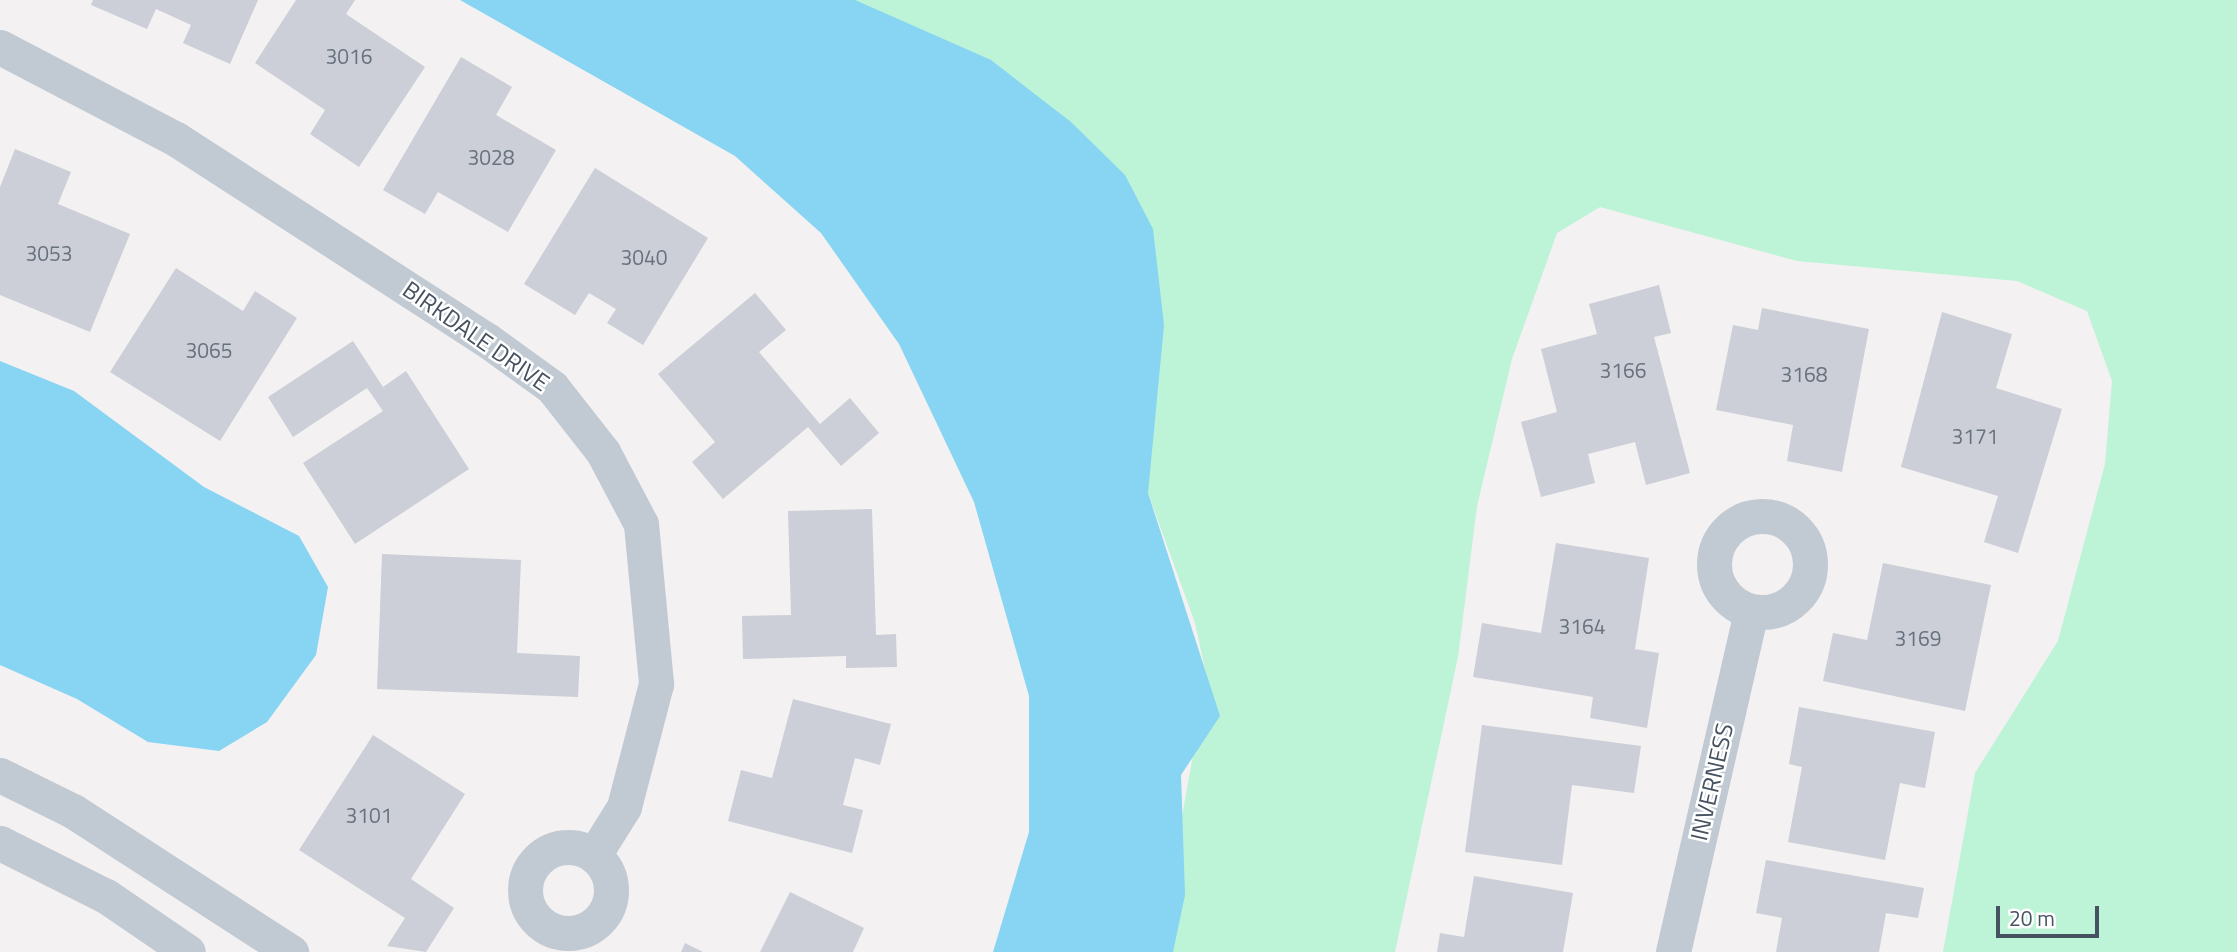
<!DOCTYPE html>
<style>
body{margin:0}
#map{position:relative;width:2237px;height:952px;overflow:hidden;background:#f3f1f1;font-family:"Titillium Web",sans-serif}
div>[style]{position:absolute}
.green>*{inset:0;background:#bdf3d6}
.water>*{inset:0;background:#87d4f3}
.building>*{inset:0;background:#cccfd7}
.minor>*{height:35px;margin:-17.5px;padding:0 17.5px;transform-origin:17.5px;border-radius:17.5px;background:#c1cad3}
.minor>.ring{margin:-17.5px;padding:0;box-sizing:content-box;background:none;border:35px solid #c1cad3;border-radius:50%}
span{translate:-50% -50%;white-space:nowrap;text-align:center;line-height:1.15;-webkit-text-stroke:5px #fff;paint-order:stroke}
.number-label{font-size:21px;color:#68717e}
.number-label span{-webkit-text-stroke-width:0}
.street-label{font-size:24px;color:#475260}
.scale{position:absolute;left:1996px;top:906px;width:103px;height:32px;box-sizing:border-box;border:4px solid #475260;border-top:0;padding-left:9px;font-size:21px;line-height:24px;white-space:nowrap;color:#475260;-webkit-text-stroke:5px #fff;paint-order:stroke}
</style>
<div id="map">
<div class="green">
<i style="clip-path:polygon(855px 0,2237px 0,2237px 952px,1943px 952px,1975px 773px,2058px 641px,2105px 464px,2112px 381px,2087px 311px,2017px 281px,1797px 261px,1600px 207px,1557px 233px,1512px 359px,1477px 506px,1458px 657px,1395px 952px,1171px 952px,1179px 833px,1207px 678px,1195px 623px,1148px 493px,1152px 422px)"></i>
</div>
<div class="water">
<i style="clip-path:polygon(460px 0,855px 0,991px 60px,1071px 122px,1125px 175px,1153px 229px,1164px 325px,1148px 493px,1220px 716px,1181px 775px,1185px 895px,1173px 952px,993px 952px,1029px 832px,1029px 696px,974px 502px,899px 344px,821px 233px,735px 156px)"></i>
<i style="clip-path:polygon(0 361px,74px 391px,204px 487px,299px 536px,328px 587px,316px 655px,267px 722px,219px 751px,148px 742px,77px 699px,0 665px)"></i>
</div>
<div class="building">
<i style="clip-path:polygon(93px 0,258px 0,230px 64px,183px 43px,191px 25px,156px 9px,147px 29px,91px 5px)"></i>
<i style="clip-path:polygon(296px 0,355px 0,346px 14px,425px 67px,359px 167px,310px 134px,325px 110px,255px 63px)"></i>
<i style="clip-path:polygon(461px 57px,512px 87px,496px 115px,556px 150px,508px 232px,438px 192px,425px 214px,383px 190px)"></i>
<i style="clip-path:polygon(15px 149px,71px 172px,58px 204px,130px 234px,90px 332px,0 295px,0 187px)"></i>
<i style="clip-path:polygon(595px 168px,708px 238px,643px 345px,607px 323px,616px 309px,589px 293px,575px 315px,524px 284px)"></i>
<i style="clip-path:polygon(176px 268px,243px 311px,255px 291px,297px 318px,220px 441px,110px 372px)"></i>
<i style="clip-path:polygon(1659px 285px,1671px 333px,1654px 337px,1690px 473px,1646px 485px,1635px 442px,1588px 454px,1595px 483px,1541px 497px,1521px 422px,1557px 412px,1541px 349px,1597px 334px,1589px 304px)"></i>
<i style="clip-path:polygon(755px 293px,786px 330px,759px 352px,820px 424px,850px 398px,879px 433px,841px 466px,808px 427px,723px 499px,692px 462px,715px 442px,658px 374px)"></i>
<i style="clip-path:polygon(1762px 308px,1869px 329px,1842px 472px,1787px 461px,1793px 425px,1716px 410px,1733px 325px,1758px 330px)"></i>
<i style="clip-path:polygon(1942px 312px,2012px 334px,1996px 388px,2062px 409px,2018px 553px,1984px 542px,1998px 496px,1901px 467px)"></i>
<i style="clip-path:polygon(353px 341px,383px 387px,406px 371px,469px 469px,355px 544px,303px 463px,383px 411px,367px 388px,293px 437px,268px 397px)"></i>
<i style="clip-path:polygon(872px 509px,876px 635px,896px 634px,897px 667px,846px 668px,846px 656px,743px 659px,742px 616px,791px 615px,788px 511px)"></i>
<i style="clip-path:polygon(1556px 543px,1649px 558px,1635px 649px,1659px 653px,1647px 728px,1590px 718px,1593px 697px,1473px 677px,1482px 623px,1541px 633px)"></i>
<i style="clip-path:polygon(382px 554px,521px 560px,517px 653px,580px 656px,578px 697px,377px 689px)"></i>
<i style="clip-path:polygon(1883px 563px,1991px 585px,1965px 711px,1823px 681px,1833px 633px,1867px 640px)"></i>
<i style="clip-path:polygon(793px 699px,891px 724px,880px 765px,855px 758px,843px 805px,863px 810px,852px 853px,728px 821px,741px 770px,772px 778px)"></i>
<i style="clip-path:polygon(1799px 707px,1935px 732px,1925px 788px,1900px 783px,1885px 860px,1788px 842px,1802px 767px,1789px 764px)"></i>
<i style="clip-path:polygon(1482px 725px,1641px 746px,1634px 793px,1572px 785px,1562px 865px,1465px 852px)"></i>
<i style="clip-path:polygon(373px 735px,465px 794px,411px 879px,454px 908px,426px 952px,387px 946px,405px 918px,299px 850px)"></i>
<i style="clip-path:polygon(1766px 860px,1924px 888px,1918px 918px,1886px 913px,1879px 952px,1776px 952px,1782px 918px,1756px 913px)"></i>
<i style="clip-path:polygon(1474px 876px,1573px 893px,1563px 952px,1437px 952px,1440px 933px,1464px 937px)"></i>
<i style="clip-path:polygon(790px 892px,864px 928px,853px 952px,760px 952px)"></i>
<i style="clip-path:polygon(685px 943px,703px 952px,681px 952px)"></i>
</div>
<div class="minor">
<i style="left:0;top:47px;width:199px;rotate:27.6deg"></i>
<i style="left:176px;top:139px;width:370px;rotate:32.9deg"></i>
<i style="left:487px;top:340px;width:80px;rotate:35.9deg"></i>
<i style="left:552px;top:387px;width:83px;rotate:51.9deg"></i>
<i style="left:603px;top:452px;width:81px;rotate:62.2deg"></i>
<i style="left:641px;top:524px;width:161px;rotate:84.6deg"></i>
<i style="left:656px;top:684px;width:127px;rotate:104.6deg"></i>
<i style="left:624px;top:807px;width:57px;rotate:122deg"></i>
<i class="ring" style="left:1714px;top:516px;width:61px;height:61px"></i>
<i style="left:0;top:775px;width:81px;rotate:26.3deg"></i>
<i style="left:73px;top:811px;width:260px;rotate:32.9deg"></i>
<i style="left:0;top:843px;width:119px;rotate:26.6deg"></i>
<i style="left:106px;top:896px;width:99px;rotate:34.3deg"></i>
<i class="ring" style="left:525px;top:847px;width:51px;height:51px"></i>
<i style="left:1673px;top:952px;width:349px;rotate:-77.1deg"></i>
</div>
<div class="number-label">
<span style="left:349px;top:56px">3016</span>
<span style="left:491px;top:157px">3028</span>
<span style="left:49px;top:253px">3053</span>
<span style="left:644px;top:257px">3040</span>
<span style="left:209px;top:350px">3065</span>
<span style="left:1623px;top:370px">3166</span>
<span style="left:1804px;top:374px">3168</span>
<span style="left:1975px;top:436px">3171</span>
<span style="left:1582px;top:626px">3164</span>
<span style="left:1918px;top:638px">3169</span>
<span style="left:369px;top:815px">3101</span>
</div>
<div class="street-label">
<span style="left:476px;top:336px;rotate:35deg">BIRKDALE DRIVE</span>
<span style="left:1712px;top:782px;rotate:-77deg">INVERNESS</span>
</div>
<div class="scale">20 m</div>
</div>
